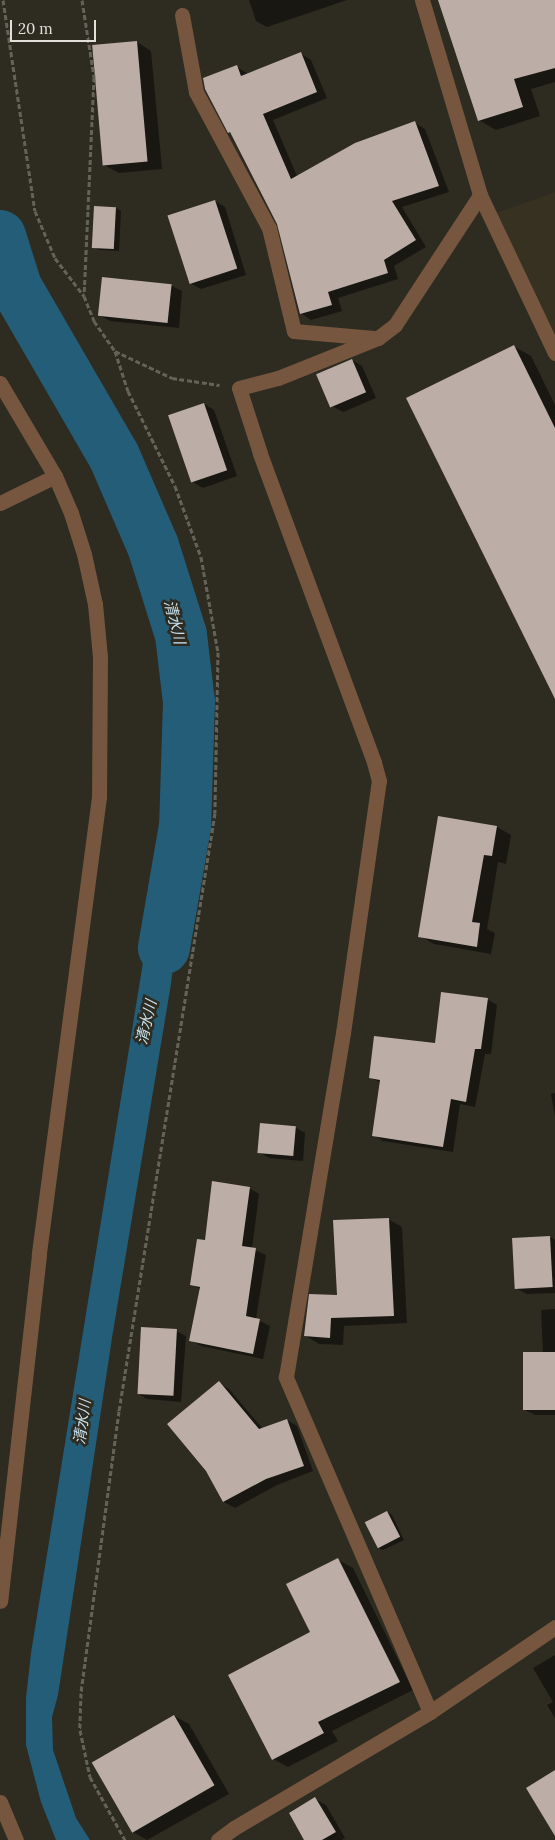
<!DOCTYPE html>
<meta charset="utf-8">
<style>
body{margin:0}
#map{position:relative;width:555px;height:1840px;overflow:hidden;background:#2e2b21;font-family:Lora,"Noto Sans JP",serif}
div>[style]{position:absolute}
.built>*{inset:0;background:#363120}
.water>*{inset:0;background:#235d78}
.shadow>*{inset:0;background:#0007}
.river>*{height:52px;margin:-26px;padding:0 26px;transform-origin:26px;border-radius:26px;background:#235d78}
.building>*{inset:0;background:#bcada7;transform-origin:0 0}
.path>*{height:3px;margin-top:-1.5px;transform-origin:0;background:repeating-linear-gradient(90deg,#656259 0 5px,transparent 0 7.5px)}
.minor>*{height:15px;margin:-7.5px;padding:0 7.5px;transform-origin:7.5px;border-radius:7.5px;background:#76563e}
span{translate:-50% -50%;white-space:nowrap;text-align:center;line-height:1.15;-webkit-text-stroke:5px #2e2b21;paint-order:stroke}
.water-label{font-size:15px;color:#cae2ef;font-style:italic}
.scale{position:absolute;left:10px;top:20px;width:86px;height:22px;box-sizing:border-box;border:2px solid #e3e0da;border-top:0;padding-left:6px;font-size:15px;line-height:18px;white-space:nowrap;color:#e3e0da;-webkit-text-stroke:4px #2e2b21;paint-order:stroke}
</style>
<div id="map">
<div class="built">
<div style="clip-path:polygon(555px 192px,555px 339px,493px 214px)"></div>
</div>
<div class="water">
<div style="clip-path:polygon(176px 878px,183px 880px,171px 984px,112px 1338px,58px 1695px,52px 1717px,53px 1750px,76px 1818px,90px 1840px,56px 1840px,41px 1802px,26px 1745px,26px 1698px,31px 1653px,151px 913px)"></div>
</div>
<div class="shadow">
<div style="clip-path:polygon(249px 0,347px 0,267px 27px,256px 21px)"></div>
<div style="clip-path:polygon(439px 0,555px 0,555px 82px,531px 89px,540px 116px,496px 130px,479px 120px)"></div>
<div style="clip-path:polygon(137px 42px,151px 51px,162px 169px,119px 173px,104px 165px)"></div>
<div style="clip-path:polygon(300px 53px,311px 60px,327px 98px,273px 120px,297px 176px,415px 123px,425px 129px,449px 192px,402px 207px,426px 247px,394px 266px,398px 279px,338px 298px,342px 311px,311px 320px,301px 313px,279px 223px,233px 134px,229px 132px,237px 67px,248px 74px)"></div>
<div style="clip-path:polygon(215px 201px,225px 207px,246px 275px,201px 289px,190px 283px)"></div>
<div style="clip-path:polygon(116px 208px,121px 211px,119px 251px,99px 250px,94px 247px)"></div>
<div style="clip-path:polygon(172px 286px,182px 291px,179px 328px,110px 321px,99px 315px)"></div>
<div style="clip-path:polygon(513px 346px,531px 356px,555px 405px,555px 696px)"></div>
<div style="clip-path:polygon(352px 360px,362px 366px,376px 398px,343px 412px,332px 406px)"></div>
<div style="clip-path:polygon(204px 404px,214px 410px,237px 476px,203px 488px,193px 482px)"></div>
<div style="clip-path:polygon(497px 827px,511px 835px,506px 864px,498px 862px,487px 929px,495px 933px,491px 954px,434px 944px,420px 936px)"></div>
<div style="clip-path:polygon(487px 999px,497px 1005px,491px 1054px,485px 1054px,475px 1107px,460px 1104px,453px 1152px,383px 1141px,374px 1135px,381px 1083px,371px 1078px,436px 1044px)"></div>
<div style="clip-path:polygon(555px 1093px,555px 1116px,551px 1094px)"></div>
<div style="clip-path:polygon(295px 1127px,305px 1133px,303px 1161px,269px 1158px,259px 1152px)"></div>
<div style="clip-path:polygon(249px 1188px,259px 1194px,252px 1249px,266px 1255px,256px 1319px,270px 1326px,263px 1359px,201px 1346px,190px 1340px,201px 1290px,192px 1284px,206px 1241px)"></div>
<div style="clip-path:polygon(388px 1219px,402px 1227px,407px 1323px,344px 1326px,343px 1345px,319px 1344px,306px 1336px,338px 1296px)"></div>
<div style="clip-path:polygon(550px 1237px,555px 1240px,555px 1293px,527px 1294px,516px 1288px)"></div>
<div style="clip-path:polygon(555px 1309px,555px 1415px,535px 1415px,525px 1410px,543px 1353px,541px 1310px)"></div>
<div style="clip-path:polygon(176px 1331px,186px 1336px,181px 1402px,147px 1399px,137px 1393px)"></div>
<div style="clip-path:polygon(219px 1383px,229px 1389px,263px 1429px,287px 1420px,297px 1426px,313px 1471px,277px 1485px,235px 1508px,224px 1502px,207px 1470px)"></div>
<div style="clip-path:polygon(387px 1512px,392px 1515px,404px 1540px,383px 1550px,378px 1548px)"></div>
<div style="clip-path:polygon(338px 1560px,353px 1568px,413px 1690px,332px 1731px,338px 1741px,288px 1767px,273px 1759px,311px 1633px)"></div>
<div style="clip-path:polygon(555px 1655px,555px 1718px,547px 1705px,553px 1702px,533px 1668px)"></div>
<div style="clip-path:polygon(174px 1716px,189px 1724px,229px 1794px,147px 1840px,133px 1832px)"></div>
<div style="clip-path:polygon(315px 1799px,326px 1805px,345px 1838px,342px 1840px,306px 1840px)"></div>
</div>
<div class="river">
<div style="left:0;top:236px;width:53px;rotate:72.6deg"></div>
<div style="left:16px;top:287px;width:195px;rotate:59.9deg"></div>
<div style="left:114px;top:456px;width:98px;rotate:66.6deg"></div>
<div style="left:153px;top:546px;width:93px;rotate:72.5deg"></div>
<div style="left:181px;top:635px;width:67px;rotate:83.2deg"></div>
<div style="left:189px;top:702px;width:124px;rotate:91.8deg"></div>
<div style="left:185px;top:826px;width:124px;rotate:99.8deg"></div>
</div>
<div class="building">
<div style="clip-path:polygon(438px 0,555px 0,555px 68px,514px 79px,523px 107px,478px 121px)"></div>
<div style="left:137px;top:41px;width:121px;height:45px;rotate:85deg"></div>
<div style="clip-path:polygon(301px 52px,317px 92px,263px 114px,291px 179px,355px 143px,415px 121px,439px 186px,392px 201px,416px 240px,384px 260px,388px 273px,328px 292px,332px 305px,300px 314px,277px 224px,230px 132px,228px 133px,205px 89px,203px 78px,237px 65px,241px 76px)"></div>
<div style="left:215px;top:200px;width:72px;height:50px;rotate:72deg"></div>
<div style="left:94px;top:206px;width:22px;height:42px;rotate:3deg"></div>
<div style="left:102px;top:277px;width:70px;height:39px;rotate:6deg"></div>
<div style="clip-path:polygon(514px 345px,555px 428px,555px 699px,406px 398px)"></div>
<div style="left:352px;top:359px;width:36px;height:39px;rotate:67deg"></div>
<div style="left:204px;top:403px;width:71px;height:38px;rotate:71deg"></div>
<div style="clip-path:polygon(438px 816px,497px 826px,492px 856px,484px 855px,472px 922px,480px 923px,477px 947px,418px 937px)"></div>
<div style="clip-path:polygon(441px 992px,488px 998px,481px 1049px,475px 1049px,466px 1102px,451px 1099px,443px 1147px,372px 1136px,380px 1080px,369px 1078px,374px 1036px,435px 1043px)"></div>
<div style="left:260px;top:1123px;width:36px;height:30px;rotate:5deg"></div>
<div style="clip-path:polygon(212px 1181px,250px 1187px,242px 1246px,256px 1248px,246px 1316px,260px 1319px,253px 1354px,189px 1341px,200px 1287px,190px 1285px,197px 1239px,205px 1240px)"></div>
<div style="clip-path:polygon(389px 1218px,394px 1316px,331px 1318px,330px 1338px,304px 1336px,309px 1294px,337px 1295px,333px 1220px)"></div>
<div style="left:550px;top:1236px;width:51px;height:38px;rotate:87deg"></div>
<div style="left:141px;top:1327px;width:36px;height:67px;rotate:3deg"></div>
<div style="left:523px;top:1352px;width:32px;height:58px"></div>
<div style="clip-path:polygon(219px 1381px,259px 1429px,287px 1419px,304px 1466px,266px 1479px,223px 1502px,206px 1471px,167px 1424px)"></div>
<div style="left:387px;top:1511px;width:29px;height:25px;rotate:63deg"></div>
<div style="clip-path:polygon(338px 1558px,400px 1682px,318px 1722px,324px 1733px,272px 1760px,228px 1675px,310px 1632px,286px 1584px)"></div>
<div style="left:174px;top:1715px;width:81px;height:95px;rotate:60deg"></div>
<div style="clip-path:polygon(555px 1770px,555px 1836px,526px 1788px)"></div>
<div style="clip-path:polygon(315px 1797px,336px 1832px,322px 1840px,304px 1840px,289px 1813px)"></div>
</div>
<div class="path">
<div style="left:3px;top:0;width:213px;rotate:81.4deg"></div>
<div style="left:35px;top:211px;width:51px;rotate:66.9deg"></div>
<div style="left:55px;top:258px;width:48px;rotate:52.7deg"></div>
<div style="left:84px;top:296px;width:27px;rotate:68deg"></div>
<div style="left:94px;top:321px;width:37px;rotate:55deg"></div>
<div style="left:115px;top:351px;width:42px;rotate:72deg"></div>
<div style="left:128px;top:391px;width:106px;rotate:63.7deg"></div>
<div style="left:175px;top:486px;width:76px;rotate:69.9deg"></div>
<div style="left:201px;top:557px;width:97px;rotate:79.9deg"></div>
<div style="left:218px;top:652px;width:161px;rotate:91.1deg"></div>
<div style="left:215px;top:813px;width:606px;rotate:99.12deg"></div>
<div style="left:119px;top:1411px;width:285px;rotate:97.7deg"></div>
<div style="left:81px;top:1693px;width:37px;rotate:92deg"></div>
<div style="left:80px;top:1730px;width:48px;rotate:78deg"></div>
<div style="left:90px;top:1777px;width:72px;rotate:60.9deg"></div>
<div style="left:82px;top:0;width:78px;rotate:81.1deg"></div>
<div style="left:94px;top:77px;width:218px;rotate:92.6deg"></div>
<div style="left:115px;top:351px;width:63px;rotate:25.3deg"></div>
<div style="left:172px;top:378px;width:48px;rotate:8.5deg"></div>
</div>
<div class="minor">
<div style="left:422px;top:0;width:203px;rotate:73.4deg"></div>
<div style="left:480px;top:195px;width:175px;rotate:64.6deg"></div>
<div style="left:182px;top:15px;width:78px;rotate:79.7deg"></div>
<div style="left:196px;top:92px;width:154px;rotate:61.8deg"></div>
<div style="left:269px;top:228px;width:106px;rotate:76.4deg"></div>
<div style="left:294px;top:331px;width:80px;rotate:5deg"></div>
<div style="left:0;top:383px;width:108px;rotate:59.4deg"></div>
<div style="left:55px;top:476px;width:40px;rotate:66.6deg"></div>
<div style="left:71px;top:513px;width:43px;rotate:72.4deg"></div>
<div style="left:84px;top:554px;width:51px;rotate:77.6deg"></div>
<div style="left:95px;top:604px;width:53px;rotate:84.6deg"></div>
<div style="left:100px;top:657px;width:140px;rotate:90.4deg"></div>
<div style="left:99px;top:797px;width:462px;rotate:97.5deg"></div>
<div style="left:39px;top:1255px;width:348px;rotate:96.4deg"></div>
<div style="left:0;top:503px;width:61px;rotate:-26.1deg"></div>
<div style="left:430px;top:1712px;width:365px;rotate:-113.3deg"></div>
<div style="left:286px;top:1377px;width:349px;rotate:-80.6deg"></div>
<div style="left:343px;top:1033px;width:255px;rotate:-81.9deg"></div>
<div style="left:379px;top:781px;width:20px;rotate:-105deg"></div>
<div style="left:374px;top:762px;width:329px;rotate:-110.3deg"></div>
<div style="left:260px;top:453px;width:68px;rotate:-107.9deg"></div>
<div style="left:239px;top:388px;width:40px;rotate:-14.4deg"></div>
<div style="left:278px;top:378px;width:108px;rotate:-21.8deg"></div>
<div style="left:378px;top:338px;width:21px;rotate:-37deg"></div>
<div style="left:395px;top:325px;width:155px;rotate:-56.8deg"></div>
<div style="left:0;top:1802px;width:41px;rotate:67.2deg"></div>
<div style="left:218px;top:1840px;width:20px;rotate:-37deg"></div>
<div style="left:234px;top:1828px;width:228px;rotate:-30.6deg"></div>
<div style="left:430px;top:1712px;width:151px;rotate:-34.2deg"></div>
</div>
<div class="water-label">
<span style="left:175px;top:622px;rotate:76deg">清水川</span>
<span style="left:146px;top:1022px;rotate:-77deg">清水川</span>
<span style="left:82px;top:1422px;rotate:-82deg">清水川</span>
</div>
<div class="scale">20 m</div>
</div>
